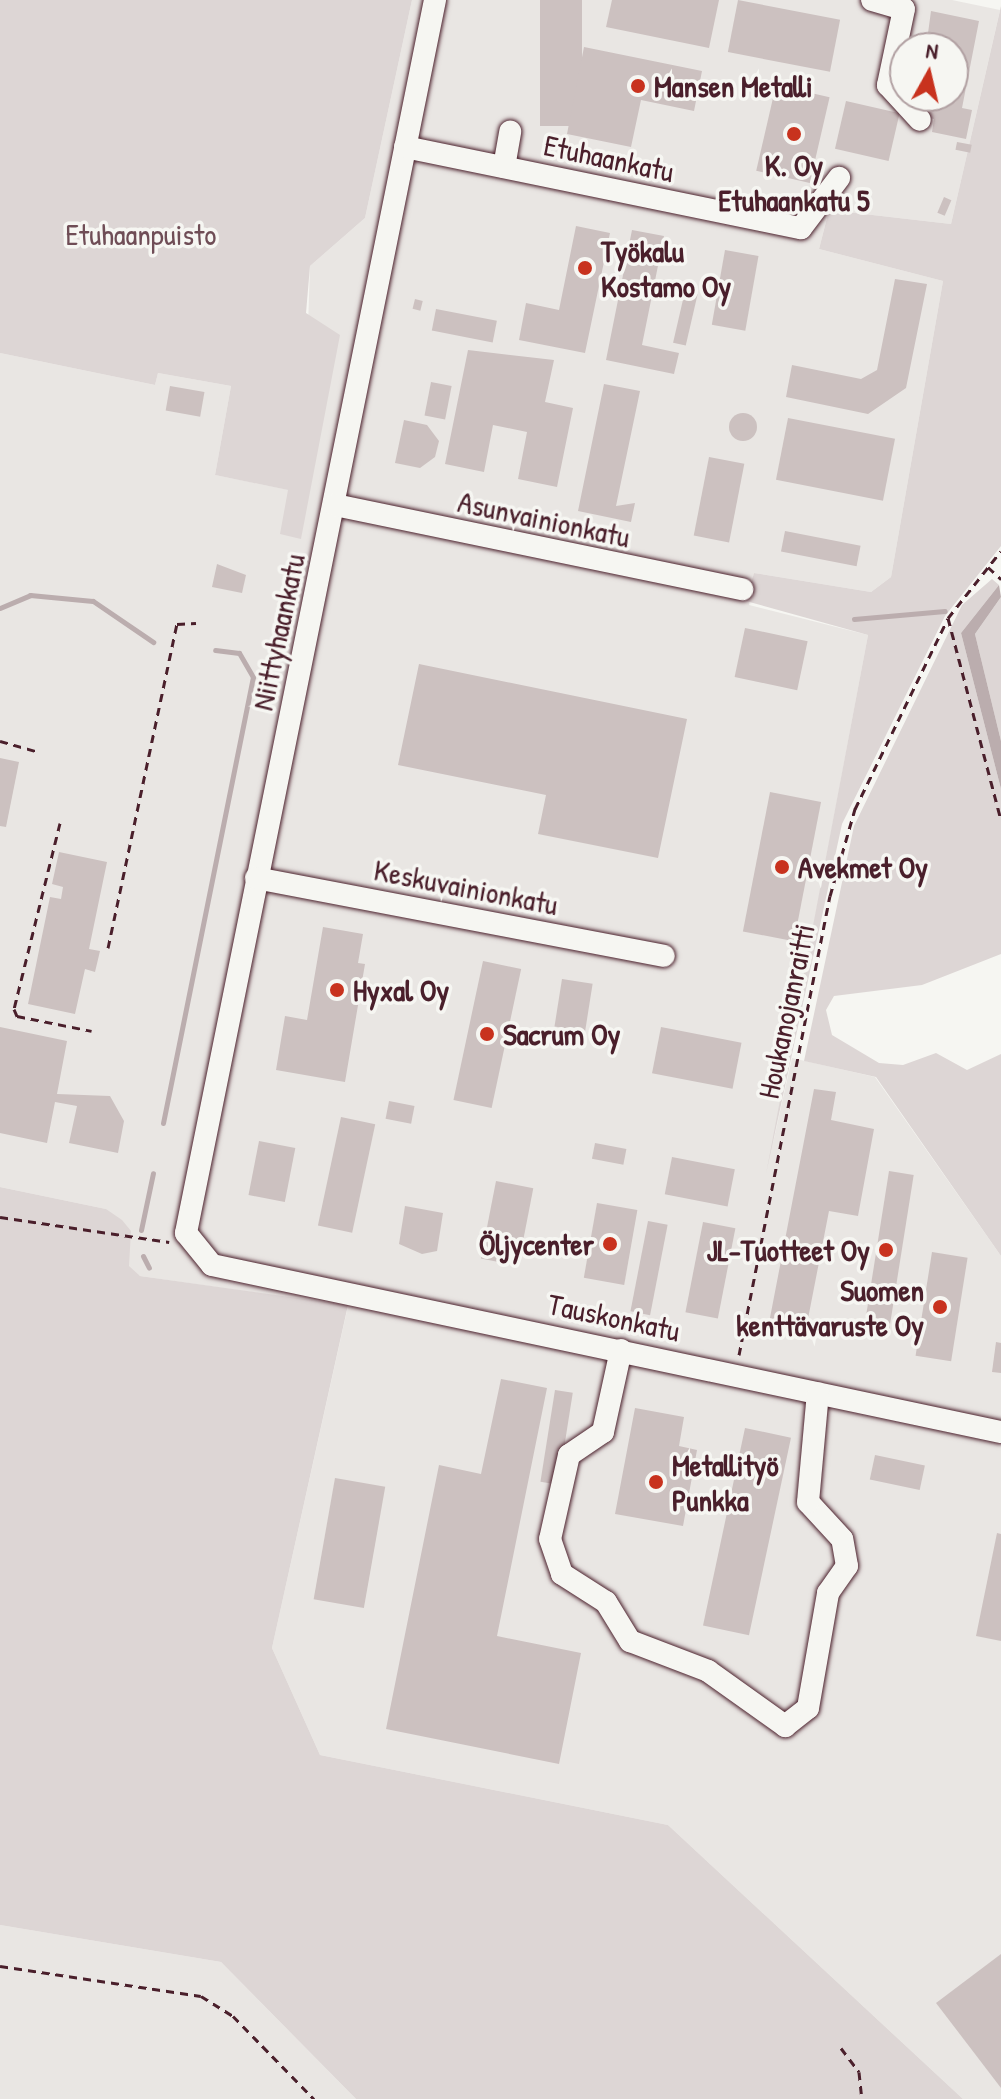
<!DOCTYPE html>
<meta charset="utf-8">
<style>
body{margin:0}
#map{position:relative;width:1001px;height:2099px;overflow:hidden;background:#f6f6f2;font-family:"Patrick Hand",sans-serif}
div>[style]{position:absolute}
.built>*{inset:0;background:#e9e6e3}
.green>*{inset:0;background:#ddd6d5}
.water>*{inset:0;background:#bbadae}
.stream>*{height:5px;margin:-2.5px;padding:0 2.5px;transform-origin:2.5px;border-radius:2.5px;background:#bbadae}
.building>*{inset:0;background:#ccc1c0;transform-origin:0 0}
.round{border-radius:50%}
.path>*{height:3px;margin-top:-1.5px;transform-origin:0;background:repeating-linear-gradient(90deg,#4a1f2b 0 8px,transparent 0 14px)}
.roads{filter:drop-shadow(0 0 2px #4a1f2b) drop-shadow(0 0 2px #4a1f2b)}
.minor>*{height:22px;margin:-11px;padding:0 11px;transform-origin:11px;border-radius:11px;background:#f6f6f2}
.dots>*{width:22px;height:22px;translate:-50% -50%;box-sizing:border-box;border:4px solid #f6f6f2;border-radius:50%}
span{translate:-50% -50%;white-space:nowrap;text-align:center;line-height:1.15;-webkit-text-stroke:7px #f6f6f2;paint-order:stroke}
.poi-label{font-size:30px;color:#4a1f2b;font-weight:700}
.left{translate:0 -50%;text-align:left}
.right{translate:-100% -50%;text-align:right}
.street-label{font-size:30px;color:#4a1f2b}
.park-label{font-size:30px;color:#6f4d56}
.north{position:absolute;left:889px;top:32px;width:80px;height:80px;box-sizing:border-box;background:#f6f6f2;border:2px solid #b1a0a2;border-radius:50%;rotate:8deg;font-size:22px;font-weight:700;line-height:32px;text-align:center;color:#4a1f2b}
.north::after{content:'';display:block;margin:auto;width:28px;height:36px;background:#c8321e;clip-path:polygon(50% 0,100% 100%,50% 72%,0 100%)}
</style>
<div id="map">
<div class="built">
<div style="clip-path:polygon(evenodd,412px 0,952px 0,1000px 10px,951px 224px,829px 210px,819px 249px,943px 281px,891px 577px,871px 592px,754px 573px,749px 605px,868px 635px,772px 1147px,792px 1058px,875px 1077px,1001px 1256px,1001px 2099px,963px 2099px,668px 1825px,320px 1755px,272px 1648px,348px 1306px,140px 1276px,131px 1272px,106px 1209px,0 1187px,0 353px,155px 385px,158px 373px,231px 386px,215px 475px,289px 490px,301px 539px,310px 266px,365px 218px,412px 0,905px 48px,953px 48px,953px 96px,905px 96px,905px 48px)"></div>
<div style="clip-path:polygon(0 1925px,221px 1962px,356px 2099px,0 2099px)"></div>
</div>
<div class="green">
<div style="clip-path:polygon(0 0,412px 0,365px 218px,310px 266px,306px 313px,340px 335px,301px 539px,280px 534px,288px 490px,215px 475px,231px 386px,158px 373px,155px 385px,0 353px)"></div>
<div style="clip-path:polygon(1001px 6px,1001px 546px,945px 616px,842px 824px,766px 1174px,868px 635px,746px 601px,754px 573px,871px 592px,891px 577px,943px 281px,819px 249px,829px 210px,951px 224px)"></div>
<div style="clip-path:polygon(992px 579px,999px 585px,961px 633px,1001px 789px,1001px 954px,922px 985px,834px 996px,826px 1010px,832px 1035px,879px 1063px,903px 1065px,936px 1053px,967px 1070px,1001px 1054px,1001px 1256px,876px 1077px,804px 1061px,854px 826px,962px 605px)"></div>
<div style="clip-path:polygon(1001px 597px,1001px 741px,975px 634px)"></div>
<div style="clip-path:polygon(0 1187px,106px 1209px,122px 1220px,131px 1231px,129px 1266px,140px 1276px,348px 1305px,272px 1648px,320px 1755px,668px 1825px,963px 2099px,356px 2099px,221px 1962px,0 1925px)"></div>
</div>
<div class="water">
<div style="clip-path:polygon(999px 585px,1001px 597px,975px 634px,1001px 741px,1001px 789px,961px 633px)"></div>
</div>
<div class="stream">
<div style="left:0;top:608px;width:33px;rotate:-23deg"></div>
<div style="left:30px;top:595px;width:63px;rotate:5.4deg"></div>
<div style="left:93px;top:601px;width:73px;rotate:34.3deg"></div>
<div style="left:854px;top:619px;width:91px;rotate:-5deg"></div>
<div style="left:163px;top:1123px;width:455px;rotate:-78.6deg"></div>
<div style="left:253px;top:677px;width:28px;rotate:-120deg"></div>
<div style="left:239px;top:653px;width:24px;rotate:-173deg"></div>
<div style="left:141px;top:1230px;width:58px;rotate:-78.1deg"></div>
<div style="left:143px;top:1256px;width:13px;rotate:63deg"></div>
</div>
<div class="building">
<div style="left:540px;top:0;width:42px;height:126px"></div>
<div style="clip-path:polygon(612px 0,719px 0,709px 48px,606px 27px)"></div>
<div style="left:738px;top:0;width:104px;height:53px;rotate:11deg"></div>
<div style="clip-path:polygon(931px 11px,979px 21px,962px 108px,972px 110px,966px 139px,932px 132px,934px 119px,921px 116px,925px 96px,953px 96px,953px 48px,926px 48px)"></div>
<div style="clip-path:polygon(584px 47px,702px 71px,694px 111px,641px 100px,631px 147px,567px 134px)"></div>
<div style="left:776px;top:85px;width:55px;height:88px;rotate:13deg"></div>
<div style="left:846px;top:101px;width:55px;height:49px;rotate:13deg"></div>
<div style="left:957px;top:142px;width:15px;height:8px;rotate:11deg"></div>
<div style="left:944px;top:197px;width:8px;height:17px;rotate:23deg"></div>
<div style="clip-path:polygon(576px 226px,610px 233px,585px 353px,519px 340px,526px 303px,559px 310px)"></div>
<div style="clip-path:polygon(632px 230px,664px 236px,642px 345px,679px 353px,674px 374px,606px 360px)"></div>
<div style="left:725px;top:250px;width:34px;height:76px;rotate:10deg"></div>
<div style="clip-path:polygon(895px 279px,927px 284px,906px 388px,868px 414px,786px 397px,792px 365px,861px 379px,877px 370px)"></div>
<div style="left:685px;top:291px;width:13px;height:53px;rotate:13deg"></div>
<div style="left:415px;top:299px;width:8px;height:10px;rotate:14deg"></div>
<div style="left:436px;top:309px;width:62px;height:22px;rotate:11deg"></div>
<div style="clip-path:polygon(468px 350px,554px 360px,545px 402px,573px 408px,557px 487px,518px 479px,527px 432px,493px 425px,484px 472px,445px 464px)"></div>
<div style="left:431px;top:382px;width:21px;height:34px;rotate:11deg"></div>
<div style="clip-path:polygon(604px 384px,640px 391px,616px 506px,635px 503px,631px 522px,578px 511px)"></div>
<div style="left:170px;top:386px;width:35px;height:25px;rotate:10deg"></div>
<div class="round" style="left:729px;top:413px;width:28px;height:28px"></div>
<div style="left:788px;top:418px;width:109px;height:63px;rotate:11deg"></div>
<div style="clip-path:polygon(404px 420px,427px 425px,439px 441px,435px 457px,420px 468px,395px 463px)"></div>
<div style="left:709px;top:457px;width:36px;height:80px;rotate:11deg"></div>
<div style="left:785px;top:531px;width:77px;height:21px;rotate:11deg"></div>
<div style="clip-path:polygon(217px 564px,246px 575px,242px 593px,212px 587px)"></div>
<div style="left:745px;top:628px;width:64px;height:50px;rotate:12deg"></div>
<div style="clip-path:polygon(419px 664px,687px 719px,658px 858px,538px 834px,546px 795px,398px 765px)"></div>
<div style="clip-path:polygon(0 758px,19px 762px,6px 827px,0 826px)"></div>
<div style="left:770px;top:792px;width:52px;height:142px;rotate:11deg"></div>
<div style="clip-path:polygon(59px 852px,107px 862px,89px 949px,100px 951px,95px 972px,85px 969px,75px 1014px,28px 1004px,50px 897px,61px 899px,63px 887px,52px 884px)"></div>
<div style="clip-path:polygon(323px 927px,363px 934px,358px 963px,365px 964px,345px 1082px,276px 1070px,285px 1016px,307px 1020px)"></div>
<div style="left:483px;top:961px;width:39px;height:142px;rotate:12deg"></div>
<div style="left:562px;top:979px;width:31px;height:48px;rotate:9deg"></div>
<div style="clip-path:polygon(0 1027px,67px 1041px,57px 1094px,110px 1096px,124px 1121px,118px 1153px,69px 1143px,77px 1106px,55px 1102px,47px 1143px,0 1133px)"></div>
<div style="left:661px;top:1027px;width:82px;height:47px;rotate:11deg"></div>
<div style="clip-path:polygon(814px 1089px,836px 1092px,831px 1120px,874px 1129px,858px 1216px,829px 1211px,806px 1329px,769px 1323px)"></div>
<div style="left:389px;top:1101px;width:26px;height:18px;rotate:11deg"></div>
<div style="left:341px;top:1117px;width:35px;height:111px;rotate:12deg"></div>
<div style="left:259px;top:1141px;width:37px;height:55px;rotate:11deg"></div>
<div style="left:595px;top:1143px;width:32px;height:16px;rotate:11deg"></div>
<div style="left:672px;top:1157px;width:64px;height:38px;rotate:11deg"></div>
<div style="left:889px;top:1171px;width:25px;height:157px;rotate:9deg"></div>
<div style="left:496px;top:1181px;width:38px;height:79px;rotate:11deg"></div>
<div style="left:597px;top:1203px;width:41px;height:76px;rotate:10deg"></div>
<div style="clip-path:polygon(405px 1206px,443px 1213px,437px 1251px,422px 1254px,399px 1244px)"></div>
<div style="left:648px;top:1221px;width:20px;height:92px;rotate:11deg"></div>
<div style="left:703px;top:1222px;width:33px;height:92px;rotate:11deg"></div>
<div style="left:932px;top:1252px;width:36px;height:105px;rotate:9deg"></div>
<div style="clip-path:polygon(996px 1342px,1001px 1343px,1001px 1373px,992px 1372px)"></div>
<div style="clip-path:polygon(501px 1379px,547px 1388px,497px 1636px,581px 1653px,559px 1764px,386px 1729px,439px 1465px,481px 1474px)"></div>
<div style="left:555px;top:1390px;width:18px;height:93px;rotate:9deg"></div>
<div style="clip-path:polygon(635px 1408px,684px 1417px,679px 1446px,697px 1450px,683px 1526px,615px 1514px)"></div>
<div style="left:745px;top:1428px;width:47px;height:202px;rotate:12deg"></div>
<div style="left:875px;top:1455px;width:51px;height:25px;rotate:12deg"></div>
<div style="left:335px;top:1478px;width:51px;height:123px;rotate:10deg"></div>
<div style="clip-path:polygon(997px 1533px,1001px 1534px,1001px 1641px,976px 1636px)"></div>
<div style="clip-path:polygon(1001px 1954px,1001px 2088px,936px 2003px)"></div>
</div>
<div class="path">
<div style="left:988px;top:567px;width:18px;rotate:43deg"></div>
<div style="left:948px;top:618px;width:209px;rotate:75.3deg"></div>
<div style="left:0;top:741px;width:41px;rotate:15.8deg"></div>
<div style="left:60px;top:823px;width:192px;rotate:103.9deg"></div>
<div style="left:14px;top:1009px;width:8px;rotate:67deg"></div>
<div style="left:17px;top:1016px;width:76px;rotate:11.3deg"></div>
<div style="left:108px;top:948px;width:331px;rotate:-78deg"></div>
<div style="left:177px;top:624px;width:19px;rotate:-3deg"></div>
<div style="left:0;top:1217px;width:171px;rotate:8.4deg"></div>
<div style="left:739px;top:1355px;width:468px;rotate:-78.8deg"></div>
<div style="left:830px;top:896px;width:91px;rotate:-74deg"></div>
<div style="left:855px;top:809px;width:212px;rotate:-64deg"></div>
<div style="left:948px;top:618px;width:85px;rotate:-51.7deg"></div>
<div style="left:0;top:1966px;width:203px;rotate:8.5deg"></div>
<div style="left:201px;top:1996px;width:38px;rotate:32deg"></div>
<div style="left:233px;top:2016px;width:116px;rotate:45.7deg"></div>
<div style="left:841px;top:2048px;width:30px;rotate:53deg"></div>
<div style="left:859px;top:2072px;width:27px;rotate:84deg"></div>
</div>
<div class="roads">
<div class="minor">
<div style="left:435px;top:0;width:1258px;rotate:101.42deg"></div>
<div style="left:186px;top:1233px;width:41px;rotate:50.9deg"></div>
<div style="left:212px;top:1265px;width:806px;rotate:11.95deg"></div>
<div style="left:872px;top:0;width:33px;rotate:16deg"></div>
<div style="left:904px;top:9px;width:78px;rotate:101.9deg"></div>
<div style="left:888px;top:85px;width:47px;rotate:47.6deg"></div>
<div style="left:405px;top:147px;width:404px;rotate:11.6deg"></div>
<div style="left:801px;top:228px;width:63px;rotate:-52.8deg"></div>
<div style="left:504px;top:167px;width:36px;rotate:-80deg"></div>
<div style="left:335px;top:505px;width:416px;rotate:11.7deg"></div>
<div style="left:256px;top:878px;width:415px;rotate:10.8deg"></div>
<div style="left:621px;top:1350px;width:84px;rotate:102.4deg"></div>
<div style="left:603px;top:1432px;width:41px;rotate:145.9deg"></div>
<div style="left:569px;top:1455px;width:86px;rotate:102.7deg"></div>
<div style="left:550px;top:1539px;width:37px;rotate:71deg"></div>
<div style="left:562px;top:1574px;width:52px;rotate:32.5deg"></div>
<div style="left:606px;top:1602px;width:46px;rotate:58.4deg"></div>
<div style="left:630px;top:1641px;width:84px;rotate:21deg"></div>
<div style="left:708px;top:1671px;width:95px;rotate:35.5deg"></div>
<div style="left:785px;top:1726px;width:29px;rotate:-38deg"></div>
<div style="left:808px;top:1708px;width:117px;rotate:-80.1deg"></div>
<div style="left:828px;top:1593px;width:33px;rotate:-55deg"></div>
<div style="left:847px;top:1566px;width:27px;rotate:-100deg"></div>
<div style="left:842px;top:1539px;width:50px;rotate:-132.6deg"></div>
<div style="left:808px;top:1502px;width:109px;rotate:-84.8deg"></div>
</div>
</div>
<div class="dots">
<div style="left:638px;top:86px;background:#c8321e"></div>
<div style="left:794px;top:134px;background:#c8321e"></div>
<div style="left:585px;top:268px;background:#c8321e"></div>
<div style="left:782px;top:867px;background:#c8321e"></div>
<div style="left:337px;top:990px;background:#c8321e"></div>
<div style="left:487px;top:1034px;background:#c8321e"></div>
<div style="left:610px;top:1244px;background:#c8321e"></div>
<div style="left:886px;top:1250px;background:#c8321e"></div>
<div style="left:940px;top:1307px;background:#c8321e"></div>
<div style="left:656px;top:1482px;background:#c8321e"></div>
</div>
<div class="poi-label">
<span class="left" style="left:654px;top:86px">Mansen Metalli</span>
<span style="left:794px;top:182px">K. Oy<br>Etuhaankatu 5</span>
<span class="left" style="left:601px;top:268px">Työkalu<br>Kostamo Oy</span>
<span class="left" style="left:798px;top:867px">Avekmet Oy</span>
<span class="left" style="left:353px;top:990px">Hyxal Oy</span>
<span class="left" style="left:503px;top:1034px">Sacrum Oy</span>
<span class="right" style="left:594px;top:1244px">Öljycenter</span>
<span class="right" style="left:870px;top:1250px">JL-Tuotteet Oy</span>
<span class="right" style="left:924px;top:1307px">Suomen<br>kenttävaruste Oy</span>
<span class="left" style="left:672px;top:1482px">Metallityö<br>Punkka</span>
</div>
<div class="street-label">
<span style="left:609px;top:158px;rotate:12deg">Etuhaankatu</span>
<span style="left:544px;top:519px;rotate:12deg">Asunvainionkatu</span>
<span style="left:278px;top:632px;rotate:-78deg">Niittyhaankatu</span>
<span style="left:466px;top:887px;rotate:11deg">Keskuvainionkatu</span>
<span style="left:786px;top:1011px;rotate:-78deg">Houkanojanraitti</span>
<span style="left:614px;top:1317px;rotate:12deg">Tauskonkatu</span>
</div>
<div class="park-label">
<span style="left:141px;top:234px">Etuhaanpuisto</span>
</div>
<div class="north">N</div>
</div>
